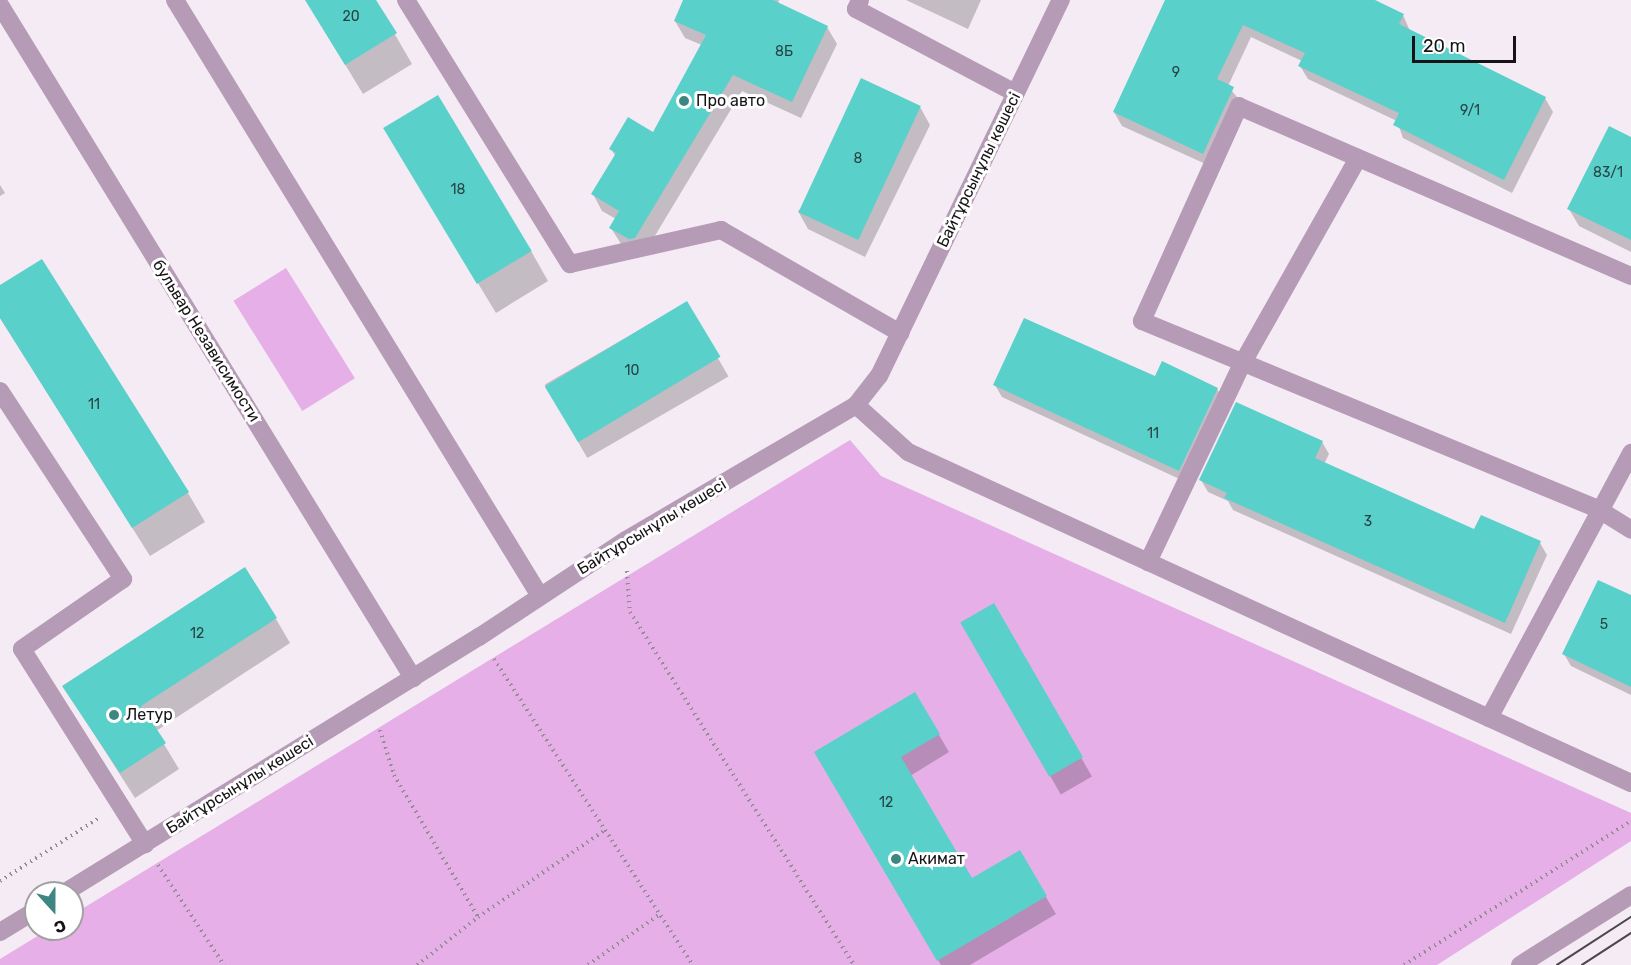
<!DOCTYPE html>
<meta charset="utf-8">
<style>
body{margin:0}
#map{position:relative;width:1631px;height:965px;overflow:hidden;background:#f4ebf4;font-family:Rubik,sans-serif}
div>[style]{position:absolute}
.green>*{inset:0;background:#e6afe8;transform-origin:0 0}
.shadow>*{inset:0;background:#0003;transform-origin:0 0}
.building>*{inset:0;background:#5ad0ca;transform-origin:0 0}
.path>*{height:4px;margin-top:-2px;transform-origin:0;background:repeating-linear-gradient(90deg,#938c93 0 1.5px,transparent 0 6px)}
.service>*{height:18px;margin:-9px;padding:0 9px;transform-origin:9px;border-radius:9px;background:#b59bb6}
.minor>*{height:18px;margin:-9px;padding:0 9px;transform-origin:9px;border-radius:9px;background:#b59bb6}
.tertiary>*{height:18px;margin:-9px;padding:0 9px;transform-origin:9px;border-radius:9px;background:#b59bb6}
.tram>*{height:1.5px;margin:-0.75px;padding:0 0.75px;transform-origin:0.75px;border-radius:0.75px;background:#4b474b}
.dots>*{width:16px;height:16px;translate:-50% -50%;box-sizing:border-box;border:3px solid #fff;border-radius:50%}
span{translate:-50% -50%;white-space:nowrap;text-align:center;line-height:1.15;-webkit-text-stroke:6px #fff;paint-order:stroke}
.number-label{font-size:14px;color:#284344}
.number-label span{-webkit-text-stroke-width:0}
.poi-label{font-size:16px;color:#171417}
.left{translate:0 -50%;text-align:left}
.street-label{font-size:16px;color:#171417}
.north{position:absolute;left:24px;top:881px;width:60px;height:60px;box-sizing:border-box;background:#fff;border:2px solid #a2a1a2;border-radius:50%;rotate:159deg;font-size:16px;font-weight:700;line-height:24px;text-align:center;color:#171417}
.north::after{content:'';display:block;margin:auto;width:21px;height:27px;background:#3e8682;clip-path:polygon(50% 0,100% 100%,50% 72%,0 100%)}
.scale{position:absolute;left:1412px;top:36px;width:104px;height:27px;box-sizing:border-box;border:3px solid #171417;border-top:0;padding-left:8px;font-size:18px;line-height:21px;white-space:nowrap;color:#171417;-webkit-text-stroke:4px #fff;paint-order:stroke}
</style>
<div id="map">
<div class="green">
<div style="left:286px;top:268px;width:130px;height:62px;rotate:58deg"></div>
<div style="clip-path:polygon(850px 440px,881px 476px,1631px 813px,1631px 841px,1437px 965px,0 965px,0 959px,49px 929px,72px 929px,72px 915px)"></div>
</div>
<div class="shadow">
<div style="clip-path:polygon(306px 0,375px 0,412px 64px,363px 94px)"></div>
<div style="clip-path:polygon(685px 0,779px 0,778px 4px,827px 27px,837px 44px,801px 118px,742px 91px,644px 254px,621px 244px,611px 228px,616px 219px,602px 211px,593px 194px,616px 157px,611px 149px,654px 134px,702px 45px,685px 38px,675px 21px)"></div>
<div style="clip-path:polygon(906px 0,981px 0,968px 29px)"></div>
<div style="clip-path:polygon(1167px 0,1371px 0,1403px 15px,1410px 31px,1545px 98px,1553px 112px,1512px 193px,1403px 138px,1397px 121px,1308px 79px,1300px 66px,1302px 61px,1251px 37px,1228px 86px,1241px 102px,1210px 166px,1122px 126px,1114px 112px)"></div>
<div style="clip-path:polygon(920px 107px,930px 125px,865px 257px,808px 229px,798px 211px)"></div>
<div style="clip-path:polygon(1631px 138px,1631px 252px,1579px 226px,1569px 209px)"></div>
<div style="clip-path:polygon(403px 159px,531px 251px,548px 281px,496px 313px)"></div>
<div style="clip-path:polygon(0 185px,5px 193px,0 196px)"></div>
<div style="clip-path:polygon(0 286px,188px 493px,205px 522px,150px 556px,0 318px)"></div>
<div style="left:686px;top:303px;width:85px;height:163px;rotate:60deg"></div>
<div style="clip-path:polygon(995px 385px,1217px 389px,1224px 401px,1186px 482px,1002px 397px)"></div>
<div style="clip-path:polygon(1322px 442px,1329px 454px,1324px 464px,1475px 531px,1540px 543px,1547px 555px,1511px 634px,1233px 510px,1228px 501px,1208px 492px,1201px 480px)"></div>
<div style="clip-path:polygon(1631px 597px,1631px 695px,1571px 666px,1564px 654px)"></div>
<div style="left:993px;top:605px;width:198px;height:36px;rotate:60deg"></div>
<div style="clip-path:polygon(276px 619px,290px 643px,156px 731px,179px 769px,135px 798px,64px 687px)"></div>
<div style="clip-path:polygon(915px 694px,949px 752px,910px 776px,972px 880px,1019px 852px,1056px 914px,970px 965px,941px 965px,816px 752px)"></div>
</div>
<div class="building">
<div style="clip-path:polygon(305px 0,376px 0,397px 33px,345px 65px)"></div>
<div style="clip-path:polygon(683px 0,773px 0,828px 26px,792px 102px,733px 75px,635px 238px,629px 239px,609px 228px,619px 211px,591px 194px,616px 153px,609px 149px,628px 117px,653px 132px,706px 35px,674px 21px)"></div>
<div style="clip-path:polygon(1165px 0,1375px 0,1404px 14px,1399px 24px,1546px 97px,1504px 180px,1393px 125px,1399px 113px,1298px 66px,1305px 53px,1243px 25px,1217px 79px,1234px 87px,1203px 154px,1113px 112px)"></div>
<div style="left:861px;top:78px;width:66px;height:148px;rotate:25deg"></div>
<div style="left:438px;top:95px;width:182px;height:64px;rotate:59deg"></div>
<div style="clip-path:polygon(1609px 126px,1631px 137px,1631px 240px,1567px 209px)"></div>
<div style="clip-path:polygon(42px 259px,189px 492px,132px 528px,0 318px,0 285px)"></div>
<div style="left:687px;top:301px;width:65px;height:166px;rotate:59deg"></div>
<div style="clip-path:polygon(1024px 318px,1155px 376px,1162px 361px,1218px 388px,1179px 471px,993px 385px)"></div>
<div style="clip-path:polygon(1236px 402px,1323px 441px,1315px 458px,1474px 529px,1481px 515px,1541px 541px,1505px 623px,1224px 498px,1227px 493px,1199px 480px)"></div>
<div style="clip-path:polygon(245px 567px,277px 618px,141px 706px,166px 743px,120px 773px,62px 686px)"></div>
<div style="clip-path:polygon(1598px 580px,1631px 595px,1631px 687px,1562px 654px)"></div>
<div style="left:994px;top:603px;width:178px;height:39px;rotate:60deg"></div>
<div style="clip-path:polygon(915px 692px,940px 734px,901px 757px,972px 878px,1020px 850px,1047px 896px,937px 961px,814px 752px)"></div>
</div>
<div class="path">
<div style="left:627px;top:571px;width:41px;rotate:85.8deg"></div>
<div style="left:630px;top:612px;width:418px;rotate:57.6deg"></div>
<div style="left:494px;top:659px;width:365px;rotate:57deg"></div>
<div style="left:380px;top:730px;width:47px;rotate:72.7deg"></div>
<div style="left:394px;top:775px;width:165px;rotate:59.4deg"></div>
<div style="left:158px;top:865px;width:120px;rotate:56.6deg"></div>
<div style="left:0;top:881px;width:117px;rotate:-32.5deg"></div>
<div style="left:417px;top:965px;width:78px;rotate:-38.2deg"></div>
<div style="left:478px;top:917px;width:154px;rotate:-34.4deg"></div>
<div style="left:588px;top:965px;width:88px;rotate:-35.3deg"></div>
<div style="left:1404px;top:965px;width:269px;rotate:-32.4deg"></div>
</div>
<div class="service">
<div style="left:175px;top:0;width:699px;rotate:58.52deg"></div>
<div style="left:406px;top:0;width:311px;rotate:58.2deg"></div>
<div style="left:570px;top:264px;width:155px;rotate:-12.7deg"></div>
<div style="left:721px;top:230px;width:207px;rotate:29.9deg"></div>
<div style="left:860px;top:0;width:10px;rotate:114deg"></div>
<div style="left:856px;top:9px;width:180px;rotate:27.8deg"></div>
<div style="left:0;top:5px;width:790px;rotate:58.46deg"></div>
<div style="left:1631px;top:276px;width:427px;rotate:-156.6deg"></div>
<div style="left:1239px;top:106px;width:236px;rotate:114.3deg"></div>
<div style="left:1142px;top:321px;width:493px;rotate:22.4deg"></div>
<div style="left:1598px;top:509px;width:39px;rotate:32deg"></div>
<div style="left:0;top:391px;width:225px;rotate:56.8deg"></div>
<div style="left:123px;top:579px;width:123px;rotate:145.3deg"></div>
<div style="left:22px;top:649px;width:231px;rotate:57.8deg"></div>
<div style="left:1148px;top:562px;width:219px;rotate:-64.6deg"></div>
<div style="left:1242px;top:364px;width:236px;rotate:-60.6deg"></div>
<div style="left:1489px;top:718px;width:301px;rotate:-61.8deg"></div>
</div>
<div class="minor">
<div style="left:64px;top:893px;width:488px;rotate:-31.7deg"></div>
<div style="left:479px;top:637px;width:176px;rotate:-33.4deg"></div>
<div style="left:626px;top:540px;width:267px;rotate:-30.4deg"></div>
<div style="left:856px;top:405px;width:37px;rotate:-52deg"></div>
<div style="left:879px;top:376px;width:418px;rotate:-64.2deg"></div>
<div style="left:0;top:932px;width:42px;rotate:-31.4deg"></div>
</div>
<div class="tertiary">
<div style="left:856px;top:405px;width:70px;rotate:42.1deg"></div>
<div style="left:908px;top:452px;width:795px;rotate:24.6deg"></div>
<div style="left:1520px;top:965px;width:131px;rotate:-32.2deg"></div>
</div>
<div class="tram">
<div style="left:1557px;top:965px;width:88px;rotate:-33deg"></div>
<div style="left:1582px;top:965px;width:59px;rotate:-33.1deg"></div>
</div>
<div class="dots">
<div style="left:684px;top:101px;background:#3e8682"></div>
<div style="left:114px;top:715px;background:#3e8682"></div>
<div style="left:896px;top:859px;background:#3e8682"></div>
</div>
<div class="number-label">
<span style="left:351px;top:17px">20</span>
<span style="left:784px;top:52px">8Б</span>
<span style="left:1176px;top:73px">9</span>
<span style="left:1470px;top:111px">9/1</span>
<span style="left:858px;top:159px">8</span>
<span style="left:1608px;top:173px">83/1</span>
<span style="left:458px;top:190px">18</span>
<span style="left:632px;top:371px">10</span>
<span style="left:94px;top:405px">11</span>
<span style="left:1153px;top:434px">11</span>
<span style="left:1368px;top:522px">3</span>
<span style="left:1604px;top:625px">5</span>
<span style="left:197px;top:634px">12</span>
<span style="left:886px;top:803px">12</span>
</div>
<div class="poi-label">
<span class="left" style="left:696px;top:101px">Про авто</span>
<span class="left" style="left:126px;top:715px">Летур</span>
<span class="left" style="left:908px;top:859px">Акимат</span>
</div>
<div class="street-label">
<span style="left:979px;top:170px;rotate:-64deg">Байтұрсынұлы көшесі</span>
<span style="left:206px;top:341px;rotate:58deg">бульвар Независимости</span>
<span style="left:652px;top:527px;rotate:-31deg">Байтұрсынұлы көшесі</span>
<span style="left:240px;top:785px;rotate:-32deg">Байтұрсынұлы көшесі</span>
</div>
<div class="north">С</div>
<div class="scale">20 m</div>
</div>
